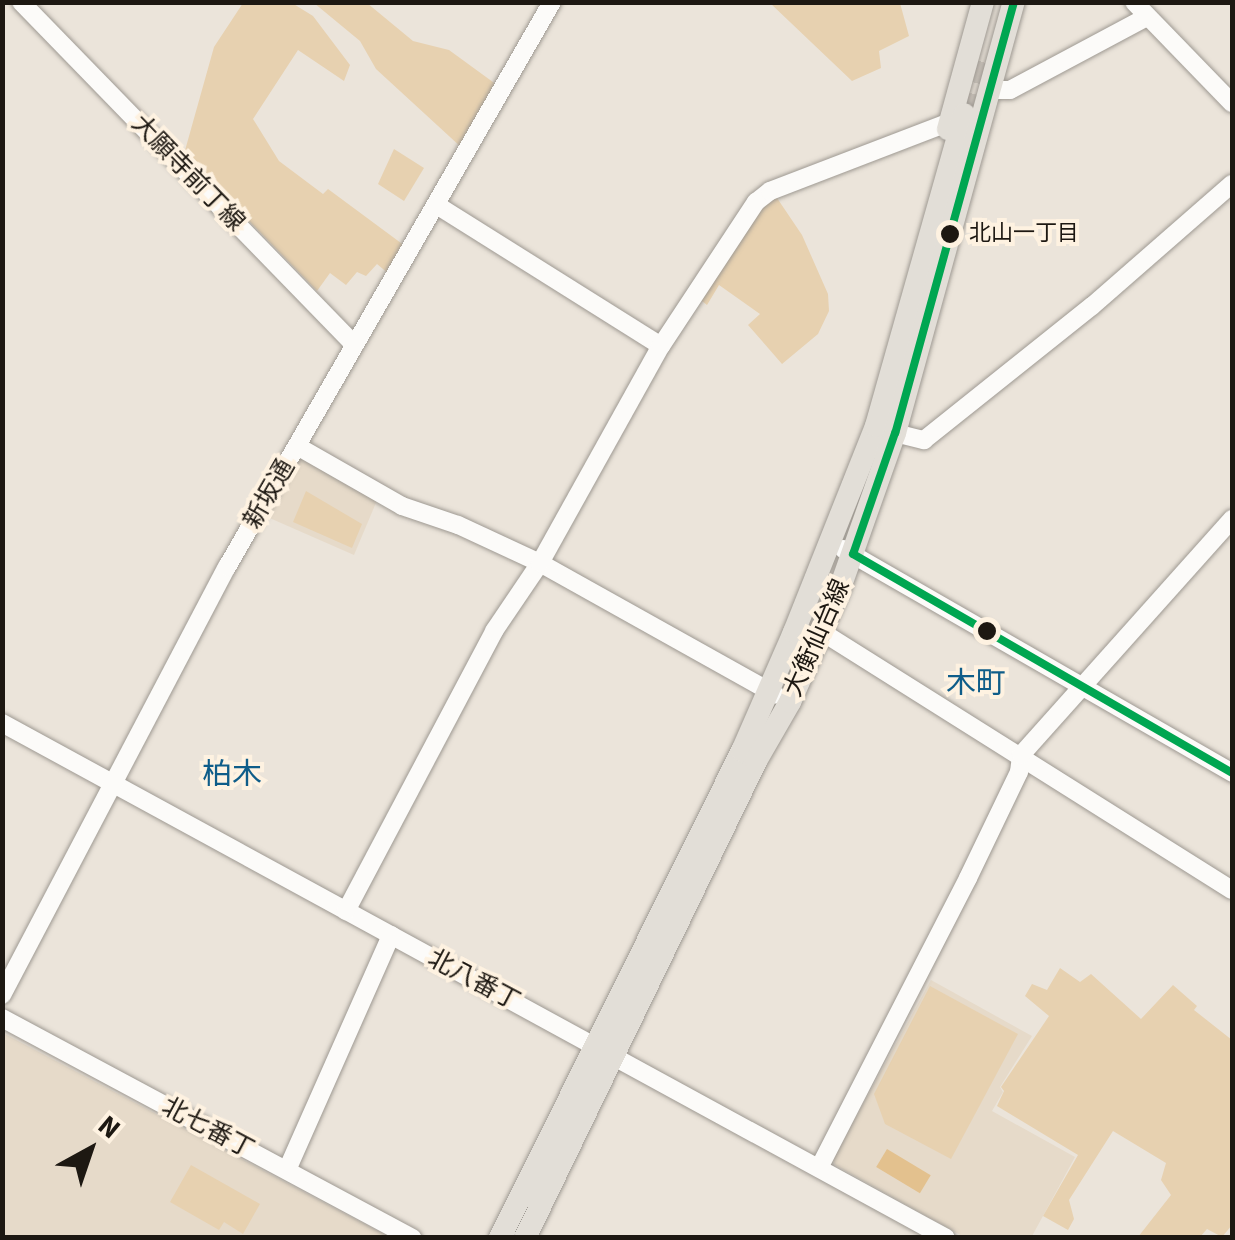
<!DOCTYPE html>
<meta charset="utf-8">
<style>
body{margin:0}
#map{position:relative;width:1235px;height:1240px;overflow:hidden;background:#ebe4da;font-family:"Source Sans 3","Noto Sans JP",sans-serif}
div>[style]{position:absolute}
.built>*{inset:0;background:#e6dac9}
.green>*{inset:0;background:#e7d1b0}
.water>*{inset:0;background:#e3c18e;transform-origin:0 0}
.major-tunnel>*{height:22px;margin-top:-11px;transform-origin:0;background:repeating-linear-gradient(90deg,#ccc5bc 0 22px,transparent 0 33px)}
.roads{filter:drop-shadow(0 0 2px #9e9992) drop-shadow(0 0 2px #9e9992)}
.minor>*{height:18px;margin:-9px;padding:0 9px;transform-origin:9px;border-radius:9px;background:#fcfbf9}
.major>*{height:22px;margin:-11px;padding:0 11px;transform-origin:11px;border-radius:11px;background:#e2ded7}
.bus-1>*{height:8px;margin:-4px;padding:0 4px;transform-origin:4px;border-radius:4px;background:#00a651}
.dots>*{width:28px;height:28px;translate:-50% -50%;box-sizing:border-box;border:5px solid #fef2e1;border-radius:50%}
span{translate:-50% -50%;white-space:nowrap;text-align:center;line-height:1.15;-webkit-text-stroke:8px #fef2e1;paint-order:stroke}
.bus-label{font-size:22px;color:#1d1812}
.left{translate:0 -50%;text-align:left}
.street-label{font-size:25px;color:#1d1812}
.quarter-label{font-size:30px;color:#0f5d89}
.frame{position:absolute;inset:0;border:5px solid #1d1812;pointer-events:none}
.north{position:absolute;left:40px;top:1100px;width:100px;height:100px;-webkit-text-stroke:8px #fef2e1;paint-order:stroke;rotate:40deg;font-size:28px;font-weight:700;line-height:40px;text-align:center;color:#1d1812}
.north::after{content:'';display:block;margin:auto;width:35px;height:45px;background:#1d1812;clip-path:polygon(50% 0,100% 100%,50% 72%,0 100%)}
</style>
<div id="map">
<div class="built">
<div style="clip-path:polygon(299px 452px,378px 498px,354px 555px,265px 516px)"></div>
<div style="clip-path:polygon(931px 980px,1032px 1036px,1000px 1087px,1003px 1092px,992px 1111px,1075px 1157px,1031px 1238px,964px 1237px,835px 1165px,833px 1159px)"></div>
<div style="clip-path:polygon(3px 1033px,389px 1237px,3px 1237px)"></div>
</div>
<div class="green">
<div style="clip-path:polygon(243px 3px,292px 3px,313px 16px,350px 65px,344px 81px,298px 50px,253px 119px,279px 161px,323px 194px,328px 189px,405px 246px,389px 274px,377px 264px,366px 276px,357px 272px,346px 285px,330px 273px,317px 291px,184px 154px,214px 47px)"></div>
<div style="clip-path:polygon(314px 3px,367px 3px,413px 41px,449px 50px,497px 85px,462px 148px,376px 69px,360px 41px)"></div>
<div style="clip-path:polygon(770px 3px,900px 3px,909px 36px,879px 51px,881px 68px,852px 81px)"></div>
<div style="clip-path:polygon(394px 149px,424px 168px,404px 201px,378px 184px)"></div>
<div style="clip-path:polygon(775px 195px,802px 235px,828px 294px,829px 311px,818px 334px,782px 364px,748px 325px,760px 314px,719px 285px,707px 305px,698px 298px,758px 207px)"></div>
<div style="clip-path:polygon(306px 491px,362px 524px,352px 548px,293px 522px)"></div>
<div style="clip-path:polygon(1060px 968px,1080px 982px,1091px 974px,1141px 1019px,1173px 985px,1197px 1006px,1194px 1010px,1232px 1040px,1232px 1225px,1222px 1237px,1207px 1229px,1200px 1237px,1138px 1237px,1171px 1195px,1161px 1180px,1166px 1163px,1113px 1131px,1069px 1200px,1074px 1219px,1068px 1230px,1043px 1216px,1078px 1155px,997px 1106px,1004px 1091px,1001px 1087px,1049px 1016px,1025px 996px,1032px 984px,1047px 990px)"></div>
<div style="clip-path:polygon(930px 986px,1018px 1034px,951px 1159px,885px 1124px,874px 1094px)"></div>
<div style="clip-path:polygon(191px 1165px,260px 1204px,243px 1234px,224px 1222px,219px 1230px,170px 1202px)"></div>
</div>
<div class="water">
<div style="left:887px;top:1149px;width:51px;height:21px;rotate:31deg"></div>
</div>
<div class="major-tunnel">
<div style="left:964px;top:114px;width:57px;rotate:-74.7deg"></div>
</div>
<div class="roads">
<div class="minor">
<div style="left:21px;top:2px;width:478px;rotate:45.8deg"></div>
<div style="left:1134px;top:2px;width:141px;rotate:45.9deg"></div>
<div style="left:990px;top:90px;width:20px"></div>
<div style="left:1010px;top:90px;width:155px;rotate:-28.1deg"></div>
<div style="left:438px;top:206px;width:263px;rotate:32.1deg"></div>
<div style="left:895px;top:433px;width:30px;rotate:14deg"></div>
<div style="left:924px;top:440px;width:215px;rotate:-38.6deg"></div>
<div style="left:1092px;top:306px;width:186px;rotate:-41.1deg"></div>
<div style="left:297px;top:446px;width:121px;rotate:29.7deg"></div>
<div style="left:402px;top:506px;width:59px;rotate:18.7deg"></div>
<div style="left:458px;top:525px;width:90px;rotate:24.9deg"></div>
<div style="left:540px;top:563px;width:270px;rotate:29.2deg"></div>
<div style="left:843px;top:549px;width:449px;rotate:29.9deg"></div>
<div style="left:822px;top:632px;width:484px;rotate:32.2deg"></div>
<div style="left:2px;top:723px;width:1075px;rotate:28.61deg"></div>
<div style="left:346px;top:911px;width:317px;rotate:-62.1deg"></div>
<div style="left:494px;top:631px;width:82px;rotate:-55.9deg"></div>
<div style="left:540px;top:563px;width:248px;rotate:-60.9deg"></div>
<div style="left:661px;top:346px;width:173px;rotate:-56.6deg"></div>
<div style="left:756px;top:202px;width:18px;rotate:-38deg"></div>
<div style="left:770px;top:191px;width:193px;rotate:-21deg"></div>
<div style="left:2px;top:995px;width:484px;rotate:-62.3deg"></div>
<div style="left:227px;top:567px;width:652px;rotate:-60.09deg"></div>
<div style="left:2px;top:1018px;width:466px;rotate:28.2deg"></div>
<div style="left:819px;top:1168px;width:326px;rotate:-62.8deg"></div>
<div style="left:968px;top:878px;width:118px;rotate:-64.3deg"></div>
<div style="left:1019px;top:772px;width:17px;rotate:-83deg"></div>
<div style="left:1021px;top:755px;width:317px;rotate:-48.2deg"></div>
<div style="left:287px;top:1170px;width:257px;rotate:-66.1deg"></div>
</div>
<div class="major">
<div style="left:948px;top:129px;width:132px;rotate:-74.6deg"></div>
<div style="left:500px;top:1238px;width:544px;rotate:-63.58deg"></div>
<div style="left:742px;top:751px;width:130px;rotate:-66.4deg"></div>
<div style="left:794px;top:632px;width:222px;rotate:-68.3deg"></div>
<div style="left:876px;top:426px;width:324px;rotate:-74.2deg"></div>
<div style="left:525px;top:1238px;width:530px;rotate:-64.16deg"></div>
<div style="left:756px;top:761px;width:68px;rotate:-60deg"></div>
<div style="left:790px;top:702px;width:124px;rotate:-66.3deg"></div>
<div style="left:840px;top:588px;width:164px;rotate:-70.5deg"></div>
<div style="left:895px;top:433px;width:447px;rotate:-74.6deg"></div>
</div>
</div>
<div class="bus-1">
<div style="left:1014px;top:2px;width:447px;rotate:105.4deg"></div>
<div style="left:895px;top:433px;width:128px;rotate:109.1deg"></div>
<div style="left:853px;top:554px;width:438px;rotate:30deg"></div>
</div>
<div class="dots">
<div style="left:950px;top:234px;background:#1d1812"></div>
<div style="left:987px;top:631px;background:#1d1812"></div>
</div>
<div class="bus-label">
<span class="left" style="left:969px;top:234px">北山一丁目</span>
</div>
<div class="street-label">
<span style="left:188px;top:173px;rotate:46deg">大願寺前丁線</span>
<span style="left:269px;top:494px;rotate:-60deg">新坂通</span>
<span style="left:817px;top:638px;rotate:-66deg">大衡仙台線</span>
<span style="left:474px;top:980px;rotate:28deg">北八番丁</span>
<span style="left:208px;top:1128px;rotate:28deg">北七番丁</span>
</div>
<div class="quarter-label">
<span style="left:976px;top:684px">木町</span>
<span style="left:232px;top:775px">柏木</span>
</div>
<div class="frame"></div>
<div class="north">N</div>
</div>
